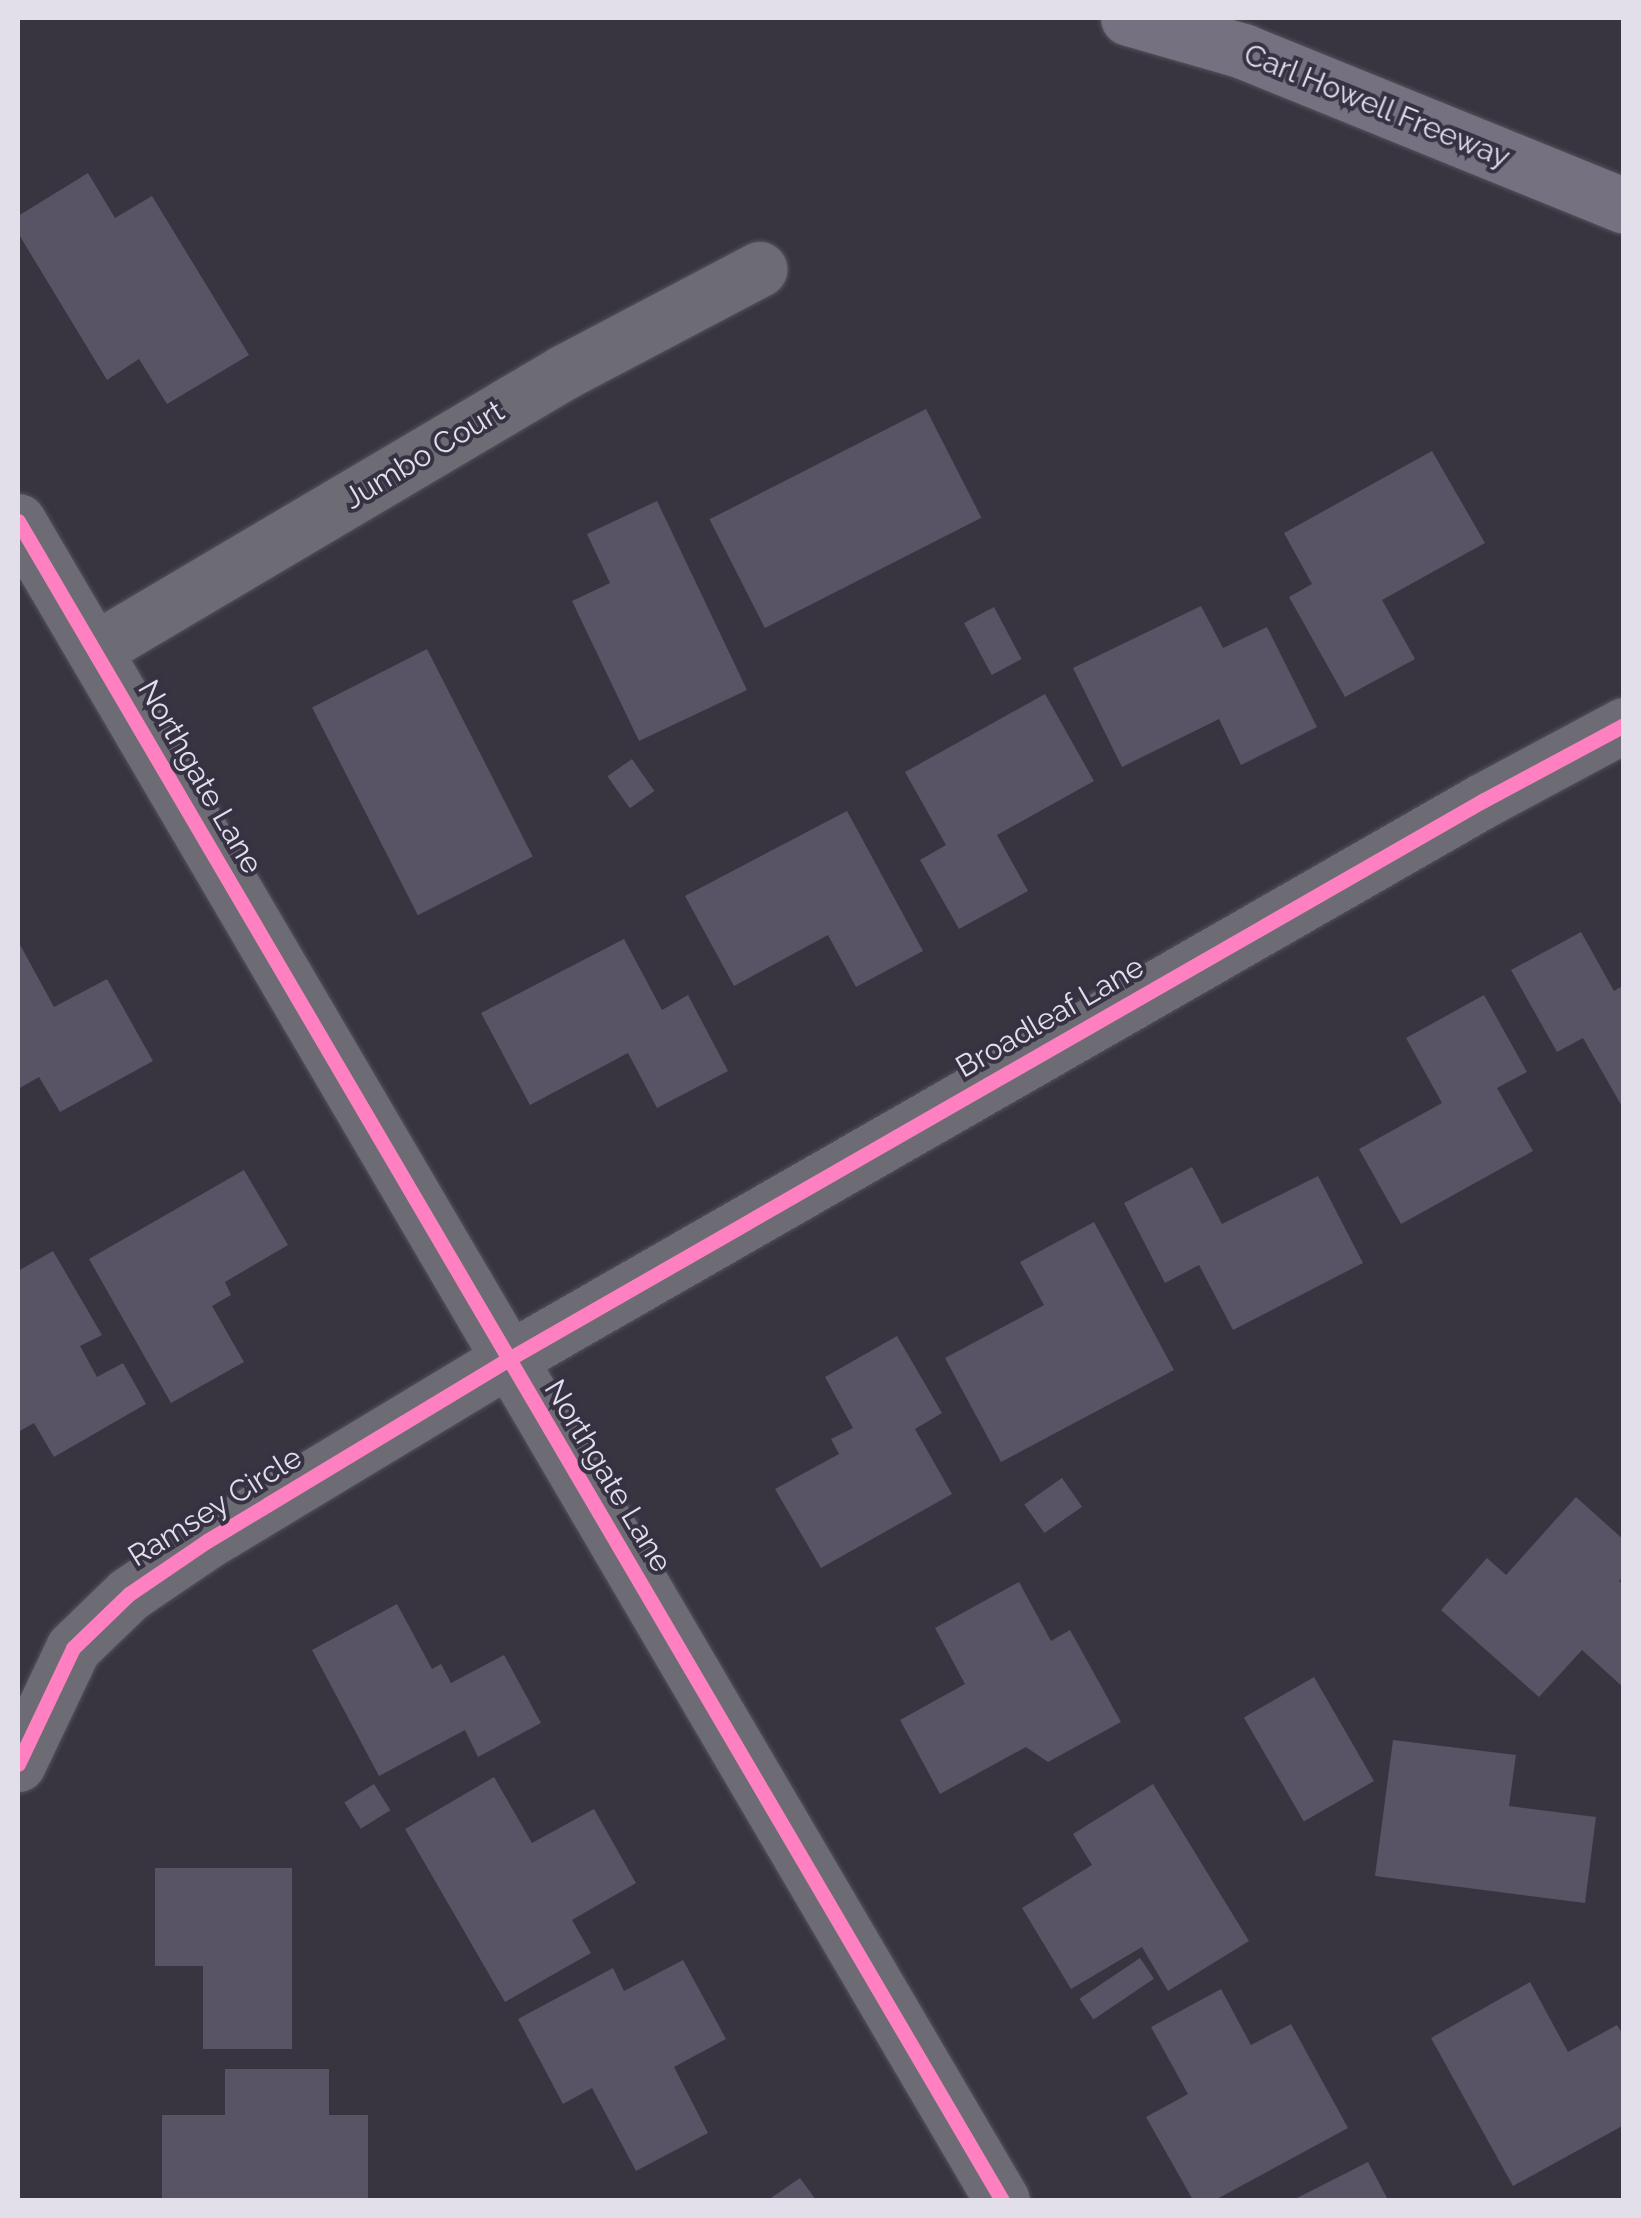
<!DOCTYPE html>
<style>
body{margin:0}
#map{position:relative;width:1641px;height:2218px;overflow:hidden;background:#383540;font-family:Raleway,sans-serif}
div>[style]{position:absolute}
.building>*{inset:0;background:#585365;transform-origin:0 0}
.roads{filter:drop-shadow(0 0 2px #53515a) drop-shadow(0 0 2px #53515a)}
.minor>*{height:55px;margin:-27.5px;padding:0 27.5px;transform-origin:27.5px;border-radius:27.5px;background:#6d6b73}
.highway>*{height:55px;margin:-27.5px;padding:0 27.5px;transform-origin:27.5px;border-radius:27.5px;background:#757180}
.cycleway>*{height:15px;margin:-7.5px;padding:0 7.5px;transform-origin:7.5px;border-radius:7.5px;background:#ff80c0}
span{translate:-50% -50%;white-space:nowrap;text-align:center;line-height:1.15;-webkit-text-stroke:8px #373144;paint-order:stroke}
.street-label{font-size:30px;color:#e2dfeb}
.frame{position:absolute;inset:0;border:20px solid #e2dfeb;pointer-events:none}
</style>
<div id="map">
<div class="building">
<div style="clip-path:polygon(88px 173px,115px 218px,152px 196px,249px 355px,167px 404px,139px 359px,107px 380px,18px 233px,18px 216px)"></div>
<div style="left:926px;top:409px;width:122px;height:243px;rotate:63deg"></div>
<div style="clip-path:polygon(1432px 451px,1485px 543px,1382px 600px,1415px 659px,1345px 697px,1289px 597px,1312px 584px,1284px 533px)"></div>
<div style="clip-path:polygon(657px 501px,747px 690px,639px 741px,572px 601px,610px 583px,587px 534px)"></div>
<div style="clip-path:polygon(1201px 606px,1223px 648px,1267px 627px,1317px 727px,1241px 765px,1219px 719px,1122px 767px,1073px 668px)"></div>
<div style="left:994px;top:607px;width:59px;height:34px;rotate:62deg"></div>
<div style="left:427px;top:649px;width:233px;height:129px;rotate:63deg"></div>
<div style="clip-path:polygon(1045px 694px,1094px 781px,997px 835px,1028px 891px,959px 929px,920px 860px,946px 845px,905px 772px)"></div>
<div style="left:632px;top:759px;width:39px;height:30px;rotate:55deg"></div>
<div style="clip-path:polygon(847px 811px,923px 951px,856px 987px,828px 935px,734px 986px,685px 896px)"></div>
<div style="clip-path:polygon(1581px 932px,1614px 991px,1624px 985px,1624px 1110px,1583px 1038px,1557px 1052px,1511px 970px)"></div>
<div style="clip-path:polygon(624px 939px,662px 1010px,688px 995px,728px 1071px,657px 1108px,628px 1053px,530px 1105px,481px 1013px)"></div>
<div style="clip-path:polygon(18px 941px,54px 1007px,107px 979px,153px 1061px,60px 1112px,39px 1077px,18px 1089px)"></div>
<div style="clip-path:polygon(1484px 995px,1527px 1072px,1497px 1088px,1533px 1151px,1401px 1224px,1359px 1149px,1442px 1103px,1406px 1038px)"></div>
<div style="clip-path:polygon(1192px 1167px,1222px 1224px,1318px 1176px,1363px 1263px,1233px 1330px,1199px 1265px,1165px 1283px,1124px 1203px)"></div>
<div style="clip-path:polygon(244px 1170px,288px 1245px,225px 1282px,231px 1295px,212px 1306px,244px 1362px,171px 1403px,89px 1259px)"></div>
<div style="clip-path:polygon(1094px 1222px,1174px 1370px,1001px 1462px,945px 1358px,1044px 1305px,1020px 1262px)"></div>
<div style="clip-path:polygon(53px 1251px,102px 1335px,80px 1346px,97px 1377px,123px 1363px,146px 1404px,54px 1457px,34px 1423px,18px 1432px,18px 1271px)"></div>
<div style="clip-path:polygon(897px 1336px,942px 1413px,915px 1429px,952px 1494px,821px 1568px,775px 1489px,839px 1454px,831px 1439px,853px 1428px,825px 1377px)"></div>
<div style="left:1062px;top:1478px;width:35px;height:46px;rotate:55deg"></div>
<div style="clip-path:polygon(1576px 1497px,1624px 1540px,1624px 1576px,1619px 1581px,1624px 1585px,1624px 1688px,1582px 1650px,1539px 1697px,1441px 1610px,1487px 1558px,1506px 1575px)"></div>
<div style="clip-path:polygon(1019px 1582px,1051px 1641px,1070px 1630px,1121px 1722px,1048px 1762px,1026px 1747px,940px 1794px,900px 1720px,965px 1684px,935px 1628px)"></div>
<div style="clip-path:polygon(397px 1604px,432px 1669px,441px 1664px,451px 1683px,504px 1655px,541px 1723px,478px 1757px,465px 1730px,379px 1776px,312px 1650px)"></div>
<div style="left:1314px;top:1677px;width:120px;height:81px;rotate:60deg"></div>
<div style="clip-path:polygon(1393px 1740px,1516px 1755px,1509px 1806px,1596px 1817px,1585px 1903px,1375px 1876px)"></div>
<div style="clip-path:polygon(494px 1777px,532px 1843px,594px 1809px,636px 1883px,572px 1920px,591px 1953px,505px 2002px,405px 1829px)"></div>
<div style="left:374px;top:1784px;width:31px;height:35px;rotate:58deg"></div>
<div style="clip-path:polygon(1153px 1784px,1249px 1941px,1168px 1991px,1142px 1947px,1071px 1989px,1022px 1908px,1092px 1865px,1073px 1834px)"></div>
<div style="clip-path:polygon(155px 1868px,292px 1868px,292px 2049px,203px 2049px,203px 1966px,155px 1966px)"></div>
<div style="left:1140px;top:1958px;width:25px;height:73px;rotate:56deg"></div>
<div style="clip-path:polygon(683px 1960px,726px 2039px,674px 2067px,708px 2133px,636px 2171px,592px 2088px,563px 2104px,518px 2019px,613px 1968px,624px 1991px)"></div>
<div style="clip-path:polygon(1530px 1982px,1568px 2052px,1617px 2025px,1624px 2036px,1624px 2125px,1513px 2186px,1431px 2038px)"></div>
<div style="clip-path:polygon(1221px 1989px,1251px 2045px,1291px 2024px,1348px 2128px,1215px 2200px,1193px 2200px,1146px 2117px,1188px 2094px,1151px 2027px)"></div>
<div style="clip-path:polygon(225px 2069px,329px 2069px,329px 2115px,368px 2115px,368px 2200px,162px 2200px,162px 2115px,225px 2115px)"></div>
<div style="clip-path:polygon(1368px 2162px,1388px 2200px,1293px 2200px)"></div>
<div style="clip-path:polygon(800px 2178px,816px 2200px,768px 2200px)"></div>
</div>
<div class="roads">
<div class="minor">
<div style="left:18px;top:521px;width:1946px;rotate:59.63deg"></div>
<div style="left:94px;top:650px;width:546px;rotate:-30.6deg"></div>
<div style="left:564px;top:372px;width:221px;rotate:-27.8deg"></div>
<div style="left:18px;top:1764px;width:128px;rotate:-64.6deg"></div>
<div style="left:73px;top:1648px;width:78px;rotate:-44deg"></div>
<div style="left:129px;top:1594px;width:94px;rotate:-34.2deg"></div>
<div style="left:207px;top:1541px;width:350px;rotate:-31.1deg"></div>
<div style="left:507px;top:1360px;width:1126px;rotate:-29.82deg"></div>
<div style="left:1484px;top:800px;width:159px;rotate:-28.2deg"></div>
</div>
<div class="highway">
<div style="left:1128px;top:18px;width:120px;rotate:16deg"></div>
<div style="left:1243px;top:51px;width:411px;rotate:22.1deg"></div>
</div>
</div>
<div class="cycleway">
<div style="left:18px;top:521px;width:1946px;rotate:59.63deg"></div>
<div style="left:18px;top:1764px;width:128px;rotate:-64.6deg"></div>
<div style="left:73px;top:1648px;width:78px;rotate:-44deg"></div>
<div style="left:129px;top:1594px;width:94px;rotate:-34.2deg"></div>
<div style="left:207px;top:1541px;width:350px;rotate:-31.1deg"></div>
<div style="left:507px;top:1360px;width:1126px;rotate:-29.82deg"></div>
<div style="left:1484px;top:800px;width:159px;rotate:-28.2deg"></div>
</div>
<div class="street-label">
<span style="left:1377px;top:106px;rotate:22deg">Carl Howell Freeway</span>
<span style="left:424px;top:455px;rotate:-31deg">Jumbo Court</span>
<span style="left:200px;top:777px;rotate:60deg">Northgate Lane</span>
<span style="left:1050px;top:1017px;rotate:-30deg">Broadleaf Lane</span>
<span style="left:608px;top:1476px;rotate:59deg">Northgate Lane</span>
<span style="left:215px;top:1507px;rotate:-32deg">Ramsey Circle</span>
</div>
<div class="frame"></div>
</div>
